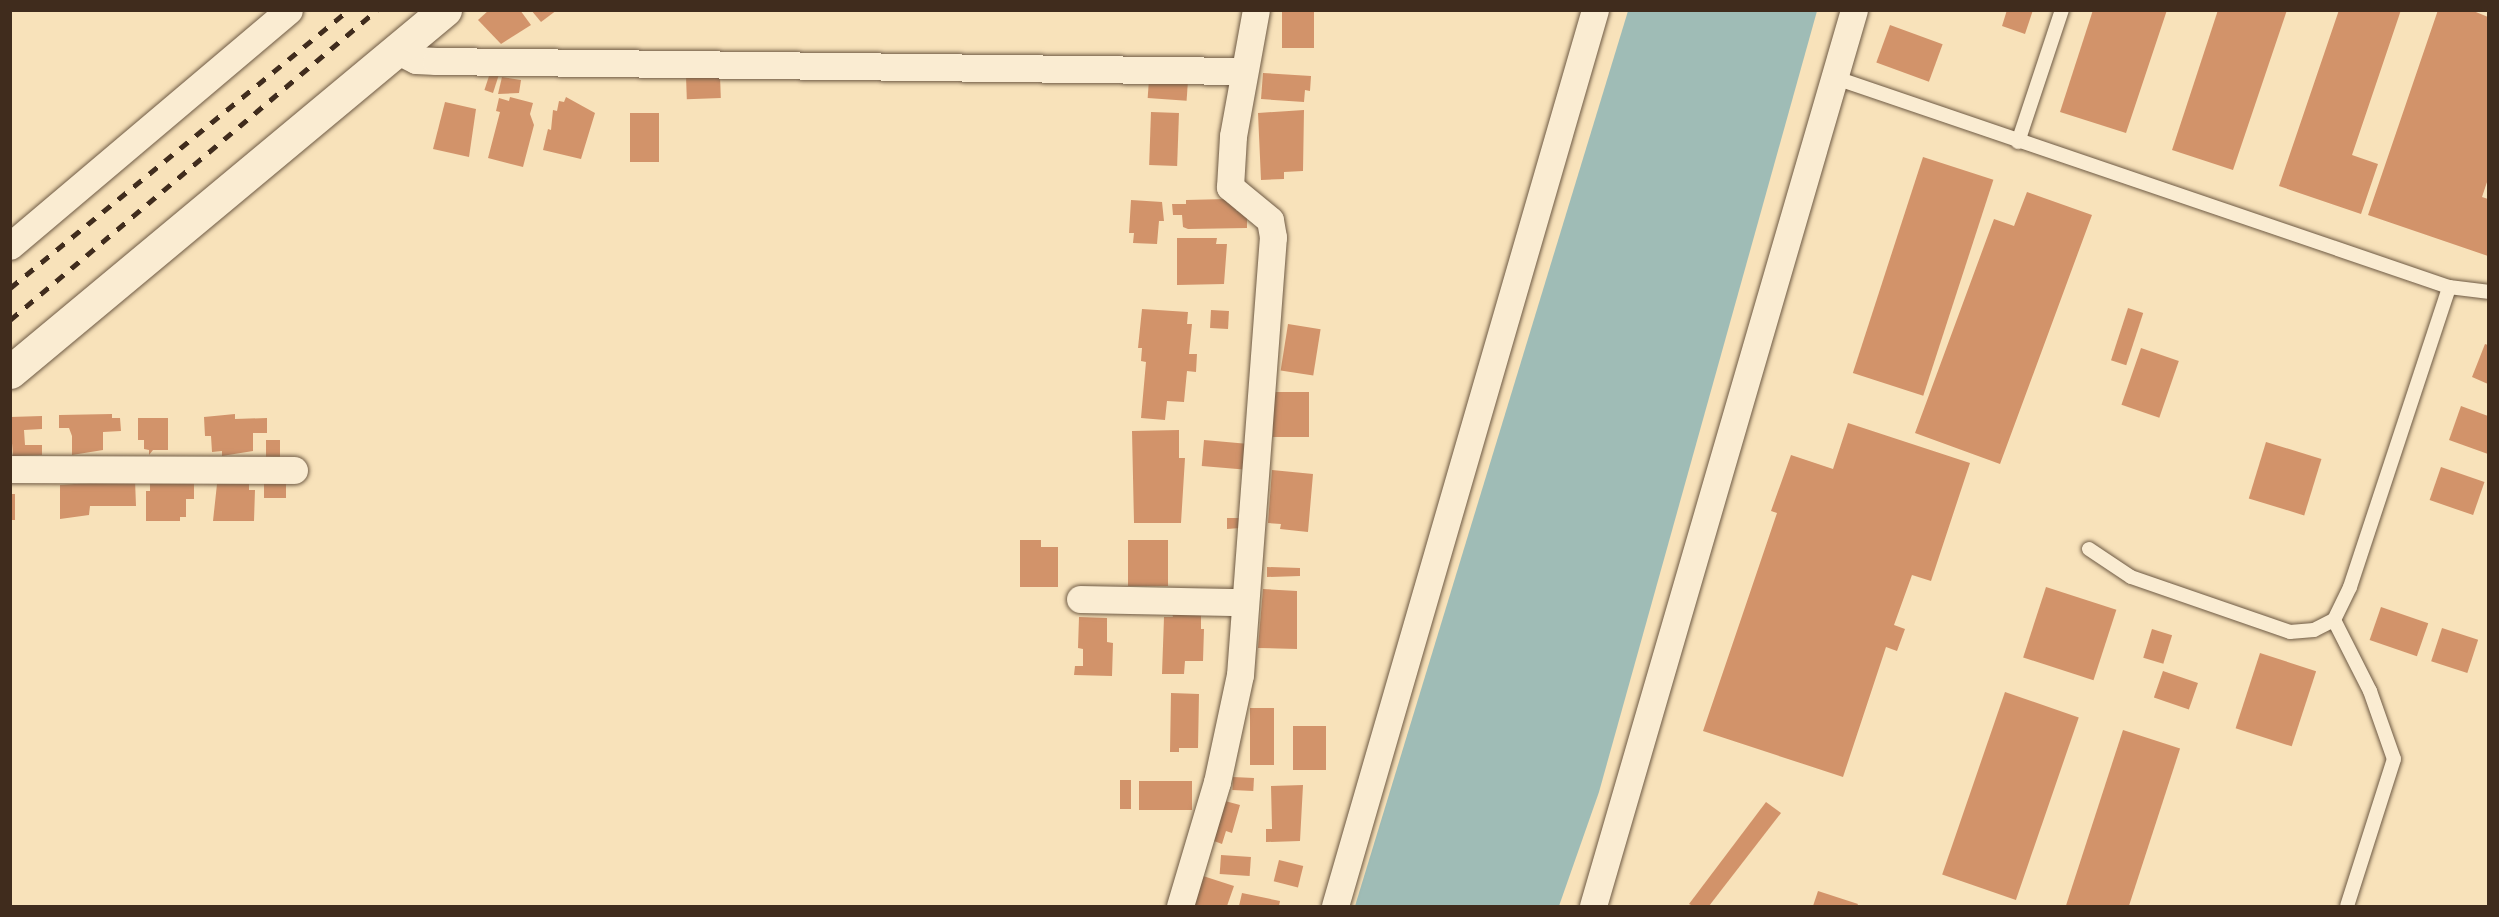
<!DOCTYPE html>
<style>
body{margin:0}
#map{position:relative;width:2499px;height:917px;overflow:hidden;background:#f8e2ba;font-family:"IM FELL English",serif}
div>[style]{position:absolute}
.water>*{inset:0;background:#9fbcb6}
.building>*{inset:0;background:#d2936a;transform-origin:0 0}
.roads{filter:drop-shadow(0 0 2px #6e5a44) drop-shadow(0 0 2px #6e5a44)}
.service>*{height:14px;margin:-7px;padding:0 7px;transform-origin:7px;border-radius:7px;background:#faecd2}
.minor>*{height:27px;margin:-13.5px;padding:0 13.5px;transform-origin:13.5px;border-radius:13.5px;background:#faecd2}
.tertiary>*{height:33px;margin:-16.5px;padding:0 16.5px;transform-origin:16.5px;border-radius:16.5px;background:#faecd2}
.rail>*{height:4.5px;margin-top:-2.25px;transform-origin:0;background:repeating-linear-gradient(90deg,#402c1d 0 10px,transparent 0 20px)}
span{translate:-50% -50%;white-space:nowrap;text-align:center;line-height:1.15;-webkit-text-stroke:5px #faecd2;paint-order:stroke}
.frame{position:absolute;inset:0;border:12px solid #402c1d;pointer-events:none}
</style>
<div id="map">
<div class="water">
<div style="clip-path:polygon(1628px 11px,1817px 11px,1599px 792px,1559px 906px,1355px 906px)"></div>
</div>
<div class="building">
<div style="clip-path:polygon(489px 10px,520px 10px,531px 25px,501px 44px,478px 20px)"></div>
<div style="clip-path:polygon(531px 10px,557px 10px,541px 22px)"></div>
<div style="left:1282px;top:10px;width:32px;height:38px"></div>
<div style="clip-path:polygon(2007px 10px,2033px 10px,2025px 34px,2002px 26px)"></div>
<div style="clip-path:polygon(2093px 10px,2167px 10px,2126px 133px,2060px 112px)"></div>
<div style="clip-path:polygon(2218px 10px,2287px 10px,2233px 170px,2172px 150px)"></div>
<div style="clip-path:polygon(2339px 10px,2401px 10px,2352px 155px,2378px 164px,2361px 214px,2279px 186px)"></div>
<div style="clip-path:polygon(2438px 10px,2471px 10px,2488px 17px,2488px 179px,2482px 197px,2488px 199px,2488px 256px,2368px 215px)"></div>
<div style="left:1890px;top:25px;width:56px;height:40px;rotate:20deg"></div>
<div style="left:490px;top:73px;width:9px;height:18px;rotate:18deg"></div>
<div style="clip-path:polygon(1263px 73px,1311px 76px,1310px 91px,1305px 90px,1304px 102px,1261px 99px)"></div>
<div style="left:720px;top:75px;width:23px;height:34px;rotate:88deg"></div>
<div style="clip-path:polygon(502px 77px,521px 80px,519px 93px,498px 94px)"></div>
<div style="left:1149px;top:79px;width:39px;height:19px;rotate:4deg"></div>
<div style="clip-path:polygon(510px 97px,533px 103px,530px 114px,534px 125px,523px 167px,488px 158px,500px 112px,496px 111px,499px 98px,509px 101px)"></div>
<div style="clip-path:polygon(566px 97px,595px 113px,581px 159px,543px 150px,548px 129px,551px 130px,553px 110px,557px 111px,559px 101px,564px 102px)"></div>
<div style="clip-path:polygon(445px 102px,476px 109px,469px 157px,433px 149px)"></div>
<div style="clip-path:polygon(1304px 110px,1303px 171px,1284px 172px,1284px 179px,1261px 180px,1258px 113px)"></div>
<div style="left:1151px;top:112px;width:28px;height:53px;rotate:2deg"></div>
<div style="left:630px;top:113px;width:29px;height:49px"></div>
<div style="left:1923px;top:157px;width:74px;height:227px;rotate:18deg"></div>
<div style="clip-path:polygon(2027px 192px,2092px 215px,2000px 464px,1915px 433px,1994px 219px,2014px 226px)"></div>
<div style="clip-path:polygon(1227px 199px,1227px 203px,1236px 203px,1236px 211px,1247px 211px,1247px 228px,1188px 229px,1183px 227px,1182px 215px,1173px 215px,1172px 204px,1186px 204px,1186px 200px)"></div>
<div style="clip-path:polygon(1131px 200px,1162px 202px,1164px 221px,1159px 221px,1157px 244px,1133px 243px,1134px 233px,1129px 233px)"></div>
<div style="clip-path:polygon(1177px 238px,1217px 238px,1216px 244px,1227px 244px,1224px 284px,1177px 285px)"></div>
<div style="left:2128px;top:308px;width:16px;height:55px;rotate:18deg"></div>
<div style="clip-path:polygon(1142px 309px,1188px 312px,1187px 324px,1192px 324px,1189px 354px,1197px 354px,1196px 372px,1187px 371px,1184px 402px,1167px 401px,1165px 420px,1141px 418px,1146px 362px,1141px 361px,1142px 348px,1138px 348px)"></div>
<div style="left:1211px;top:310px;width:18px;height:18px;rotate:3deg"></div>
<div style="left:1288px;top:324px;width:33px;height:47px;rotate:9deg"></div>
<div style="clip-path:polygon(2485px 344px,2488px 345px,2488px 384px,2472px 377px)"></div>
<div style="left:2141px;top:348px;width:40px;height:60px;rotate:19deg"></div>
<div style="left:1273px;top:392px;width:36px;height:45px"></div>
<div style="clip-path:polygon(2461px 406px,2488px 416px,2488px 454px,2449px 440px)"></div>
<div style="clip-path:polygon(112px 414px,112px 418px,120px 418px,121px 431px,103px 432px,103px 450px,72px 455px,72px 436px,69px 428px,59px 428px,59px 415px)"></div>
<div style="clip-path:polygon(235px 414px,235px 419px,267px 418px,267px 433px,253px 433px,253px 451px,222px 456px,222px 451px,212px 452px,211px 436px,205px 436px,204px 417px)"></div>
<div style="clip-path:polygon(42px 416px,42px 429px,24px 430px,25px 445px,42px 445px,42px 455px,13px 456px,10px 417px)"></div>
<div style="clip-path:polygon(138px 418px,168px 418px,168px 450px,153px 450px,149px 455px,149px 450px,144px 449px,144px 440px,138px 440px)"></div>
<div style="clip-path:polygon(1848px 423px,1970px 463px,1931px 581px,1912px 575px,1894px 625px,1905px 629px,1897px 651px,1886px 647px,1843px 777px,1703px 731px,1777px 513px,1771px 511px,1791px 455px,1833px 469px)"></div>
<div style="clip-path:polygon(1179px 430px,1179px 458px,1185px 458px,1181px 523px,1134px 523px,1132px 431px)"></div>
<div style="left:266px;top:440px;width:14px;height:17px"></div>
<div style="left:1204px;top:440px;width:45px;height:26px;rotate:5deg"></div>
<div style="left:2266px;top:442px;width:58px;height:59px;rotate:17deg"></div>
<div style="left:2441px;top:467px;width:46px;height:35px;rotate:19deg"></div>
<div style="clip-path:polygon(1272px 470px,1313px 474px,1308px 532px,1280px 529px,1281px 524px,1268px 523px)"></div>
<div style="clip-path:polygon(135px 480px,136px 506px,90px 506px,89px 515px,60px 519px,60px 485px)"></div>
<div style="left:264px;top:480px;width:22px;height:18px"></div>
<div style="clip-path:polygon(150px 483px,194px 483px,194px 499px,186px 499px,186px 517px,180px 517px,180px 521px,146px 521px,146px 491px,150px 491px)"></div>
<div style="clip-path:polygon(217px 484px,249px 484px,249px 490px,255px 490px,254px 521px,213px 521px)"></div>
<div style="left:10px;top:494px;width:5px;height:26px"></div>
<div style="clip-path:polygon(1227px 518px,1239px 518px,1240px 528px,1227px 529px)"></div>
<div style="clip-path:polygon(1020px 540px,1041px 540px,1041px 547px,1058px 547px,1058px 587px,1020px 587px)"></div>
<div style="left:1128px;top:540px;width:40px;height:46px"></div>
<div style="clip-path:polygon(1267px 567px,1300px 568px,1300px 576px,1267px 577px)"></div>
<div style="left:2046px;top:587px;width:74px;height:74px;rotate:18deg"></div>
<div style="clip-path:polygon(1263px 589px,1297px 591px,1297px 649px,1258px 648px)"></div>
<div style="left:2381px;top:607px;width:50px;height:35px;rotate:19deg"></div>
<div style="clip-path:polygon(1172px 613px,1201px 614px,1201px 629px,1204px 629px,1203px 661px,1185px 661px,1184px 674px,1162px 674px,1164px 617px,1173px 617px)"></div>
<div style="clip-path:polygon(1079px 617px,1107px 618px,1107px 642px,1113px 643px,1112px 676px,1074px 675px,1075px 666px,1083px 666px,1083px 649px,1078px 648px)"></div>
<div style="left:2442px;top:628px;width:38px;height:35px;rotate:18deg"></div>
<div style="left:2152px;top:629px;width:21px;height:30px;rotate:17deg"></div>
<div style="left:2260px;top:653px;width:59px;height:79px;rotate:18deg"></div>
<div style="left:2163px;top:671px;width:37px;height:28px;rotate:19deg"></div>
<div style="left:2005px;top:692px;width:78px;height:193px;rotate:19deg"></div>
<div style="clip-path:polygon(1171px 693px,1199px 694px,1198px 748px,1179px 748px,1179px 752px,1170px 752px)"></div>
<div style="left:1250px;top:708px;width:24px;height:57px"></div>
<div style="left:1293px;top:726px;width:33px;height:44px"></div>
<div style="left:2123px;top:730px;width:60px;height:186px;rotate:18deg"></div>
<div style="left:1233px;top:777px;width:21px;height:13px;rotate:3deg"></div>
<div style="left:1120px;top:780px;width:11px;height:29px"></div>
<div style="left:1192px;top:781px;width:29px;height:53px;rotate:90deg"></div>
<div style="clip-path:polygon(1303px 785px,1300px 841px,1266px 842px,1266px 829px,1272px 829px,1271px 786px)"></div>
<div style="clip-path:polygon(1225px 801px,1240px 805px,1232px 833px,1226px 831px,1222px 844px,1214px 841px)"></div>
<div style="clip-path:polygon(1766px 802px,1781px 813px,1709px 906px,1693px 906px,1689px 904px)"></div>
<div style="left:1221px;top:855px;width:30px;height:19px;rotate:4deg"></div>
<div style="left:1279px;top:860px;width:25px;height:22px;rotate:14deg"></div>
<div style="clip-path:polygon(1200px 875px,1234px 886px,1227px 906px,1190px 906px)"></div>
<div style="clip-path:polygon(1818px 891px,1858px 904px,1857px 906px,1813px 906px)"></div>
<div style="clip-path:polygon(1242px 893px,1280px 901px,1279px 906px,1239px 906px)"></div>
</div>
<div class="roads">
<div class="service">
<div style="left:1833px;top:77px;width:651px;rotate:18.82deg"></div>
<div style="left:2449px;top:287px;width:39px;rotate:7deg"></div>
<div style="left:2018px;top:142px;width:139px;rotate:-71.6deg"></div>
<div style="left:2089px;top:549px;width:50px;rotate:33.7deg"></div>
<div style="left:2131px;top:577px;width:168px;rotate:19.1deg"></div>
<div style="left:2290px;top:632px;width:24px;rotate:-5deg"></div>
<div style="left:2314px;top:630px;width:22px;rotate:-27deg"></div>
<div style="left:2334px;top:620px;width:37px;rotate:-64deg"></div>
<div style="left:2350px;top:587px;width:316px;rotate:-71.7deg"></div>
<div style="left:2334px;top:620px;width:80px;rotate:63.1deg"></div>
<div style="left:2370px;top:691px;width:72px;rotate:70.6deg"></div>
<div style="left:2394px;top:759px;width:154px;rotate:107.7deg"></div>
</div>
<div class="minor">
<div style="left:396px;top:50px;width:22px;rotate:27deg"></div>
<div style="left:416px;top:60px;width:20px;rotate:3deg"></div>
<div style="left:436px;top:61px;width:808px;rotate:0.71deg"></div>
<div style="left:10px;top:246px;width:365px;rotate:-40.2deg"></div>
<div style="left:10px;top:469px;width:284px;rotate:0.2deg"></div>
<div style="left:1080px;top:599px;width:163px;rotate:1.1deg"></div>
<div style="left:1180px;top:906px;width:129px;rotate:-73.4deg"></div>
<div style="left:1217px;top:782px;width:109px;rotate:-77.9deg"></div>
<div style="left:1240px;top:675px;width:439px;rotate:-85.7deg"></div>
<div style="left:1273px;top:237px;width:17px;rotate:-100deg"></div>
<div style="left:1270px;top:220px;width:52px;rotate:-140.5deg"></div>
<div style="left:1230px;top:187px;width:51px;rotate:-86.6deg"></div>
<div style="left:1233px;top:136px;width:128px;rotate:-79.7deg"></div>
<div style="left:1335px;top:906px;width:933px;rotate:-73.82deg"></div>
<div style="left:1593px;top:906px;width:933px;rotate:-73.76deg"></div>
</div>
<div class="tertiary">
<div style="left:10px;top:372px;width:566px;rotate:-39.77deg"></div>
</div>
</div>
<div class="rail">
<div style="left:10px;top:288px;width:438px;rotate:-39.4deg"></div>
<div style="left:10px;top:320px;width:480px;rotate:-40.2deg"></div>
</div>
<div class="frame"></div>
</div>
